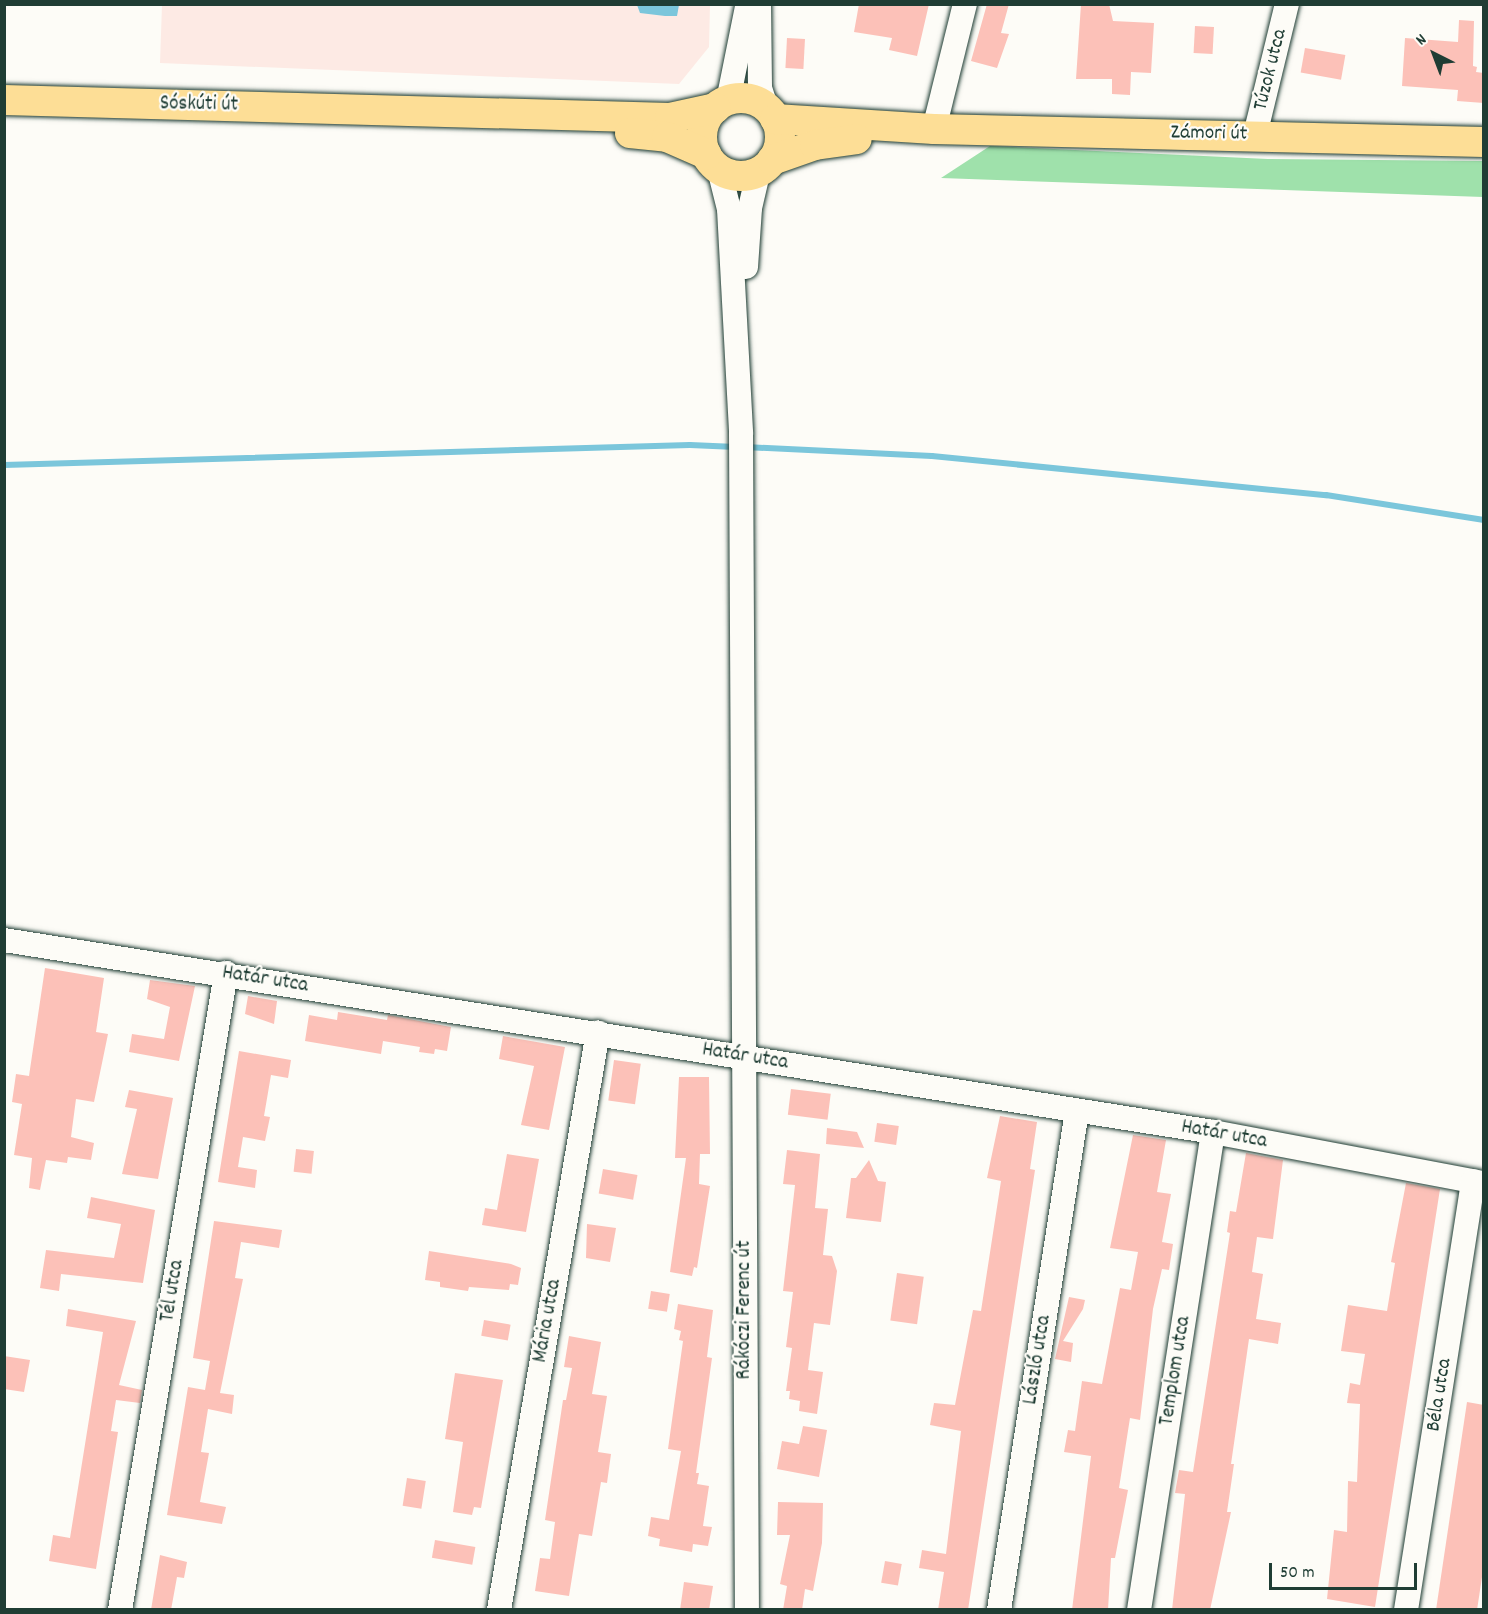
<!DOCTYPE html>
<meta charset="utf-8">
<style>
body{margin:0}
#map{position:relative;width:1488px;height:1614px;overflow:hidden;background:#fdfcf7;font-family:Dekko,sans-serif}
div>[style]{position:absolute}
.built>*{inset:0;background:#fdeae4}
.green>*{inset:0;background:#9fe1ab}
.water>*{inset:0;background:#7bc6db}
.stream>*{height:6px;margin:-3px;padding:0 3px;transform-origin:3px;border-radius:3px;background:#7bc6db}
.building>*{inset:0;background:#fcc1b8;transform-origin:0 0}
.roads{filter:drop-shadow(0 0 2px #1f3d34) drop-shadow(0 0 2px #1f3d34)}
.minor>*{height:24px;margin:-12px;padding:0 12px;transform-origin:12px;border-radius:12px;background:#fdfcf7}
.major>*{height:30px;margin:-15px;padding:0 15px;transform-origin:15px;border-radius:15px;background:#fdde96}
.major>.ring{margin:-15px;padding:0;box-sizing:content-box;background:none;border:30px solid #fdde96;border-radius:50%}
span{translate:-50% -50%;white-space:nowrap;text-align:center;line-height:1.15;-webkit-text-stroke:4.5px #fdfcf7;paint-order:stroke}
.street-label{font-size:21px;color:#1f3d34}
.frame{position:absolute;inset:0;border:6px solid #1f3d34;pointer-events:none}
.north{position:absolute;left:1404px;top:24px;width:60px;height:60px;-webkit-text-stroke:4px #fdfcf7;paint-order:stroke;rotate:318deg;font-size:16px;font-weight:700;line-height:24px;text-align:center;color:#1f3d34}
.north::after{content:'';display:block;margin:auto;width:21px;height:27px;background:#1f3d34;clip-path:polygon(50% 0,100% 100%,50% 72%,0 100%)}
.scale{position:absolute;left:1269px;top:1563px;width:148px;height:27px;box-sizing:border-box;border:3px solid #1f3d34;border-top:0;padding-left:8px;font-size:18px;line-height:21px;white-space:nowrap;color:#1f3d34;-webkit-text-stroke:4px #fdfcf7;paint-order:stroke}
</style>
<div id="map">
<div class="built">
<div style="clip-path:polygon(162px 5px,710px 5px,709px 47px,679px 84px,160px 63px)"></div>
</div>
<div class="green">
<div style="clip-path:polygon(990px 146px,1268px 159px,1483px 161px,1483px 197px,941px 178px)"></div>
</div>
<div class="water">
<div style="clip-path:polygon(637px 5px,637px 4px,679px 5px,677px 16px,665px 16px,640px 13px)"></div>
</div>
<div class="stream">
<div style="left:746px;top:447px;width:186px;rotate:2.8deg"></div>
<div style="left:932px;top:456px;width:396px;rotate:5.7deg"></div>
<div style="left:1326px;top:495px;width:160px;rotate:9deg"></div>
<div style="left:4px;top:465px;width:686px;rotate:-1.67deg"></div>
<div style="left:690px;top:445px;width:46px;rotate:2.5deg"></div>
</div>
<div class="building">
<div style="clip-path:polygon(859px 4px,929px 4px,917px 56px,889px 50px,892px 38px,854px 32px)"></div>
<div style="clip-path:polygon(987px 4px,1009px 4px,1001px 33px,1009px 34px,997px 68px,971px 61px)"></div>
<div style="clip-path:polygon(1081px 4px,1109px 4px,1113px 21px,1154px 23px,1151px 73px,1131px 72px,1130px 95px,1112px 94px,1112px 79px,1076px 79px)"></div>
<div style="clip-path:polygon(1459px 20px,1474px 21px,1473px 66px,1477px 67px,1476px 72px,1484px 73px,1484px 103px,1457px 101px,1458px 90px,1402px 86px,1405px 38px,1458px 42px)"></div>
<div style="left:1195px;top:26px;width:19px;height:27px;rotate:3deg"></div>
<div style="left:787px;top:38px;width:18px;height:30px;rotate:3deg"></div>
<div style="left:1305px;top:48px;width:41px;height:25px;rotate:10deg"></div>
<div style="clip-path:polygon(45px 968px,104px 978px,96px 1032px,108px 1034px,94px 1102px,76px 1099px,71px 1137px,94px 1143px,91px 1160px,68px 1157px,67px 1163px,46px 1160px,40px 1190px,29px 1188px,32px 1158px,14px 1155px,22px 1104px,12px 1102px,16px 1074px,29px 1076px)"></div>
<div style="clip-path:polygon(150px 980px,195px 986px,179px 1061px,129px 1052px,132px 1034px,164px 1039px,170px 1007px,147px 999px)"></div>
<div style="clip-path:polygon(248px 996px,277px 1001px,274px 1024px,245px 1014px)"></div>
<div style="clip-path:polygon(338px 1012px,387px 1020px,388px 1015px,451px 1027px,447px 1051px,435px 1049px,434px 1054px,419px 1052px,420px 1047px,383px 1041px,381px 1054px,305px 1041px,309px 1015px,337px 1020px)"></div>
<div style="clip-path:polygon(503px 1036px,565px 1047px,549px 1130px,521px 1125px,534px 1066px,499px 1059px)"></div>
<div style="clip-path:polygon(239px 1051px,291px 1060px,288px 1078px,271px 1075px,264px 1116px,270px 1117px,265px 1141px,243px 1137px,238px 1167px,257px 1170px,255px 1188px,218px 1182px)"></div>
<div style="left:614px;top:1060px;width:27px;height:41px;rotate:8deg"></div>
<div style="clip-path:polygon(679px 1077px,709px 1077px,710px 1154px,700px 1154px,699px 1184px,710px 1186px,697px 1268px,694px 1267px,692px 1276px,670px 1272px,686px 1158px,675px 1158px)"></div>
<div style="left:791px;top:1089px;width:40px;height:26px;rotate:7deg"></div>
<div style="clip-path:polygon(129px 1090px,173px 1098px,158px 1179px,122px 1174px,137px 1109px,125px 1107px)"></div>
<div style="clip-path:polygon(1000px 1116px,1037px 1122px,1030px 1169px,1035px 1170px,968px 1610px,938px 1610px,944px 1572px,919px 1568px,922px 1550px,946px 1554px,961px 1431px,930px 1425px,934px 1403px,955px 1405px,973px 1310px,981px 1311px,1001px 1181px,987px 1178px)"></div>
<div style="left:877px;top:1123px;width:22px;height:19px;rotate:8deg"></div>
<div style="clip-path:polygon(827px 1128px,857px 1132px,864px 1148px,826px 1144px)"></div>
<div style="clip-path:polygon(1133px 1135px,1166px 1140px,1157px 1192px,1171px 1194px,1162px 1242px,1173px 1244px,1169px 1270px,1162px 1269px,1153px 1309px,1140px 1420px,1130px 1418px,1119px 1488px,1128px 1490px,1115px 1558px,1111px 1558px,1108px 1610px,1072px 1610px,1091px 1456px,1064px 1452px,1068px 1430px,1075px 1431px,1082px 1381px,1102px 1384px,1120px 1288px,1131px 1290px,1138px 1252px,1110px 1248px)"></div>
<div style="left:296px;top:1149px;width:18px;height:23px;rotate:6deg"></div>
<div style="clip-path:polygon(787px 1150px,820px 1154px,815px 1208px,828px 1209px,823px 1255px,832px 1256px,837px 1271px,830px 1325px,814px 1323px,808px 1370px,823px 1372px,817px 1414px,799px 1411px,800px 1401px,789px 1399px,790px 1391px,786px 1391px,792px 1348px,786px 1347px,793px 1292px,783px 1291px,795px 1185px,783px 1184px)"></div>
<div style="clip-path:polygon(1246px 1153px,1283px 1160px,1273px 1239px,1257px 1237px,1252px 1272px,1263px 1274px,1256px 1319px,1281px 1323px,1278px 1344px,1249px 1339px,1231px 1464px,1234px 1464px,1227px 1512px,1231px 1512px,1210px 1610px,1172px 1610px,1185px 1494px,1175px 1493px,1179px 1470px,1193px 1472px,1230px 1233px,1227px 1232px,1230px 1211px,1236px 1212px)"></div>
<div style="clip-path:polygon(507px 1154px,539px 1159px,526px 1232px,482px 1225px,485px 1208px,497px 1210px)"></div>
<div style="clip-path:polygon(869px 1160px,878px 1181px,886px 1182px,881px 1222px,846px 1218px,851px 1178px,856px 1178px)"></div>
<div style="left:603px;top:1169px;width:35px;height:25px;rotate:10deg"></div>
<div style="clip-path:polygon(1406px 1183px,1440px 1189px,1375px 1607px,1327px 1599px,1334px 1530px,1347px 1532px,1348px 1481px,1357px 1482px,1360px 1404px,1347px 1403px,1350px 1383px,1360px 1385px,1365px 1354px,1341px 1351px,1348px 1305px,1387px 1311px,1395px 1263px,1391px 1262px)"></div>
<div style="clip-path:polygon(91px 1197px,155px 1210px,143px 1283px,61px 1274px,59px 1291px,40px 1288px,46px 1250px,114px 1258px,121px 1224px,87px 1218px)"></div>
<div style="clip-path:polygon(214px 1221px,282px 1230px,279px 1248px,241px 1242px,235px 1278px,243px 1279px,220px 1393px,234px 1395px,232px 1414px,208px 1409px,201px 1452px,209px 1453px,200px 1502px,226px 1507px,222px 1524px,167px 1515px,188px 1387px,205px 1390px,210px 1361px,193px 1358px)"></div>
<div style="clip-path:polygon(587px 1224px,616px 1228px,610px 1262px,586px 1258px)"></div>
<div style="clip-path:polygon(429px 1251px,511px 1264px,521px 1268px,518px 1285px,510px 1284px,509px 1290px,469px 1287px,468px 1291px,440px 1287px,440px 1282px,425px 1280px)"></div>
<div style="left:897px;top:1273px;width:27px;height:48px;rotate:8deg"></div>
<div style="left:651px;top:1291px;width:19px;height:18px;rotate:9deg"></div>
<div style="clip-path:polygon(1069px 1297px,1085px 1300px,1083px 1309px,1063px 1341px,1073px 1343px,1071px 1362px,1055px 1359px)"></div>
<div style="clip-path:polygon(678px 1304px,713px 1310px,707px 1357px,712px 1358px,696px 1473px,699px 1473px,697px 1484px,709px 1486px,703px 1526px,712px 1527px,708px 1546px,693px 1544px,692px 1552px,659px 1546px,660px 1539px,648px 1536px,651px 1517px,669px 1520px,681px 1451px,668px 1449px,683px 1341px,679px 1340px,681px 1331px,674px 1329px)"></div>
<div style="clip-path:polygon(68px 1309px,136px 1321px,119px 1385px,142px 1390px,140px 1403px,116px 1400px,111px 1431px,118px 1432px,96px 1569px,49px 1561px,53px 1535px,70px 1538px,103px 1332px,66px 1326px)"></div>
<div style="left:484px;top:1320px;width:27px;height:16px;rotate:10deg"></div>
<div style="clip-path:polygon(569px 1336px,601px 1342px,592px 1394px,607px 1396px,598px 1452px,611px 1454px,607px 1483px,601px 1482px,592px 1536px,579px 1534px,569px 1596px,535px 1591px,540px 1558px,550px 1559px,555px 1522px,545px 1520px,563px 1400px,566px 1400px,572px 1368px,564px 1367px)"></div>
<div style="clip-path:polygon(4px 1356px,30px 1360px,24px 1392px,4px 1389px)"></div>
<div style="clip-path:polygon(455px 1373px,503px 1380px,481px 1508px,474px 1507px,472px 1515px,453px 1512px,463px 1442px,445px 1439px)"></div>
<div style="clip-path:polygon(1467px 1402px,1484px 1405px,1484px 1564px,1477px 1610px,1436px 1610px)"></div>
<div style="clip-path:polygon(803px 1426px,827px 1430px,819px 1477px,777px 1469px,782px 1441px,799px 1444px)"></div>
<div style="left:407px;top:1478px;width:19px;height:28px;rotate:9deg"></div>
<div style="clip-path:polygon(778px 1502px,823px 1503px,822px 1543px,813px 1591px,805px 1589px,802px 1610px,783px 1610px,787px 1586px,780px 1584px,790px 1535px,777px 1535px)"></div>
<div style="left:435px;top:1540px;width:41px;height:18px;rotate:10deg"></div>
<div style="clip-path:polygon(160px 1555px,187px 1562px,184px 1578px,177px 1577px,171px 1610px,151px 1610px)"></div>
<div style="left:885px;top:1561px;width:17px;height:22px;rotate:10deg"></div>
<div style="clip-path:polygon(684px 1582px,713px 1586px,709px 1610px,680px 1610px)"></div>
</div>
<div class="roads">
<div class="minor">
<div style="left:759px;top:4px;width:84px;rotate:89.3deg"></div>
<div style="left:760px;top:88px;width:22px;rotate:72deg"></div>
<div style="left:728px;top:101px;width:96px;rotate:-78.6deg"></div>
<div style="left:934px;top:129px;width:129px;rotate:-76.1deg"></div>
<div style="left:1255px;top:135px;width:135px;rotate:-76.3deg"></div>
<div style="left:719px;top:169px;width:41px;rotate:76deg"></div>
<div style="left:729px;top:209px;width:225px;rotate:86.9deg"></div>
<div style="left:741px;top:434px;width:1176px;rotate:89.71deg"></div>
<div style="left:746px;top:267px;width:59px;rotate:-86.1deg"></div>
<div style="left:750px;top:208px;width:37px;rotate:-77deg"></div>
<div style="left:4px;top:940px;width:1224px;rotate:9.02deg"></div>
<div style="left:1213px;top:1132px;width:276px;rotate:10.7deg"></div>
<div style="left:120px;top:1610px;width:646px;rotate:-80.55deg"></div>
<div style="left:499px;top:1610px;width:586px;rotate:-80.28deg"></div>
<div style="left:999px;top:1610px;width:505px;rotate:-81.12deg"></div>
<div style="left:1139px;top:1610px;width:484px;rotate:-81.2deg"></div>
<div style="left:1406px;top:1610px;width:434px;rotate:-81.1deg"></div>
</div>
<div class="major">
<div class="ring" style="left:702px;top:98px;width:48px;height:48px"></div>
<div style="left:4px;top:100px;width:666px;rotate:1.55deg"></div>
<div style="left:670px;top:118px;width:47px;rotate:-12.3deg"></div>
<div style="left:775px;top:119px;width:159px;rotate:3.6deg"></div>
<div style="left:934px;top:129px;width:550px;rotate:1.35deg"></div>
<div style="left:630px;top:133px;width:37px;rotate:6deg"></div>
<div style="left:667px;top:137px;width:43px;rotate:23.6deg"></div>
<div style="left:772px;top:160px;width:46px;rotate:-19.2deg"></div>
<div style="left:815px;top:145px;width:42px;rotate:-8.1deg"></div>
</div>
</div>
<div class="street-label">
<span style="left:1271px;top:70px;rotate:-76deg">Túzok utca</span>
<span style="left:199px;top:105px;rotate:1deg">Sóskúti út</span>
<span style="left:1209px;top:134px;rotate:1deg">Zámori út</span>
<span style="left:265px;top:980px;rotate:9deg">Határ utca</span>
<span style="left:745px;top:1057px;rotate:9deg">Határ utca</span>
<span style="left:1224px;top:1135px;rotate:10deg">Határ utca</span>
<span style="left:173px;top:1291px;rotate:-81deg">Tél utca</span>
<span style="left:745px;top:1310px;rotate:-90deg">Rákóczi Ferenc út</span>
<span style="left:548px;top:1321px;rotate:-80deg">Mária utca</span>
<span style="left:1038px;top:1360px;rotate:-81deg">László utca</span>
<span style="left:1176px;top:1371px;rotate:-81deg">Templom utca</span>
<span style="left:1440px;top:1395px;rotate:-81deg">Béla utca</span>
</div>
<div class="frame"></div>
<div class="north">N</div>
<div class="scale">50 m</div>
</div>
